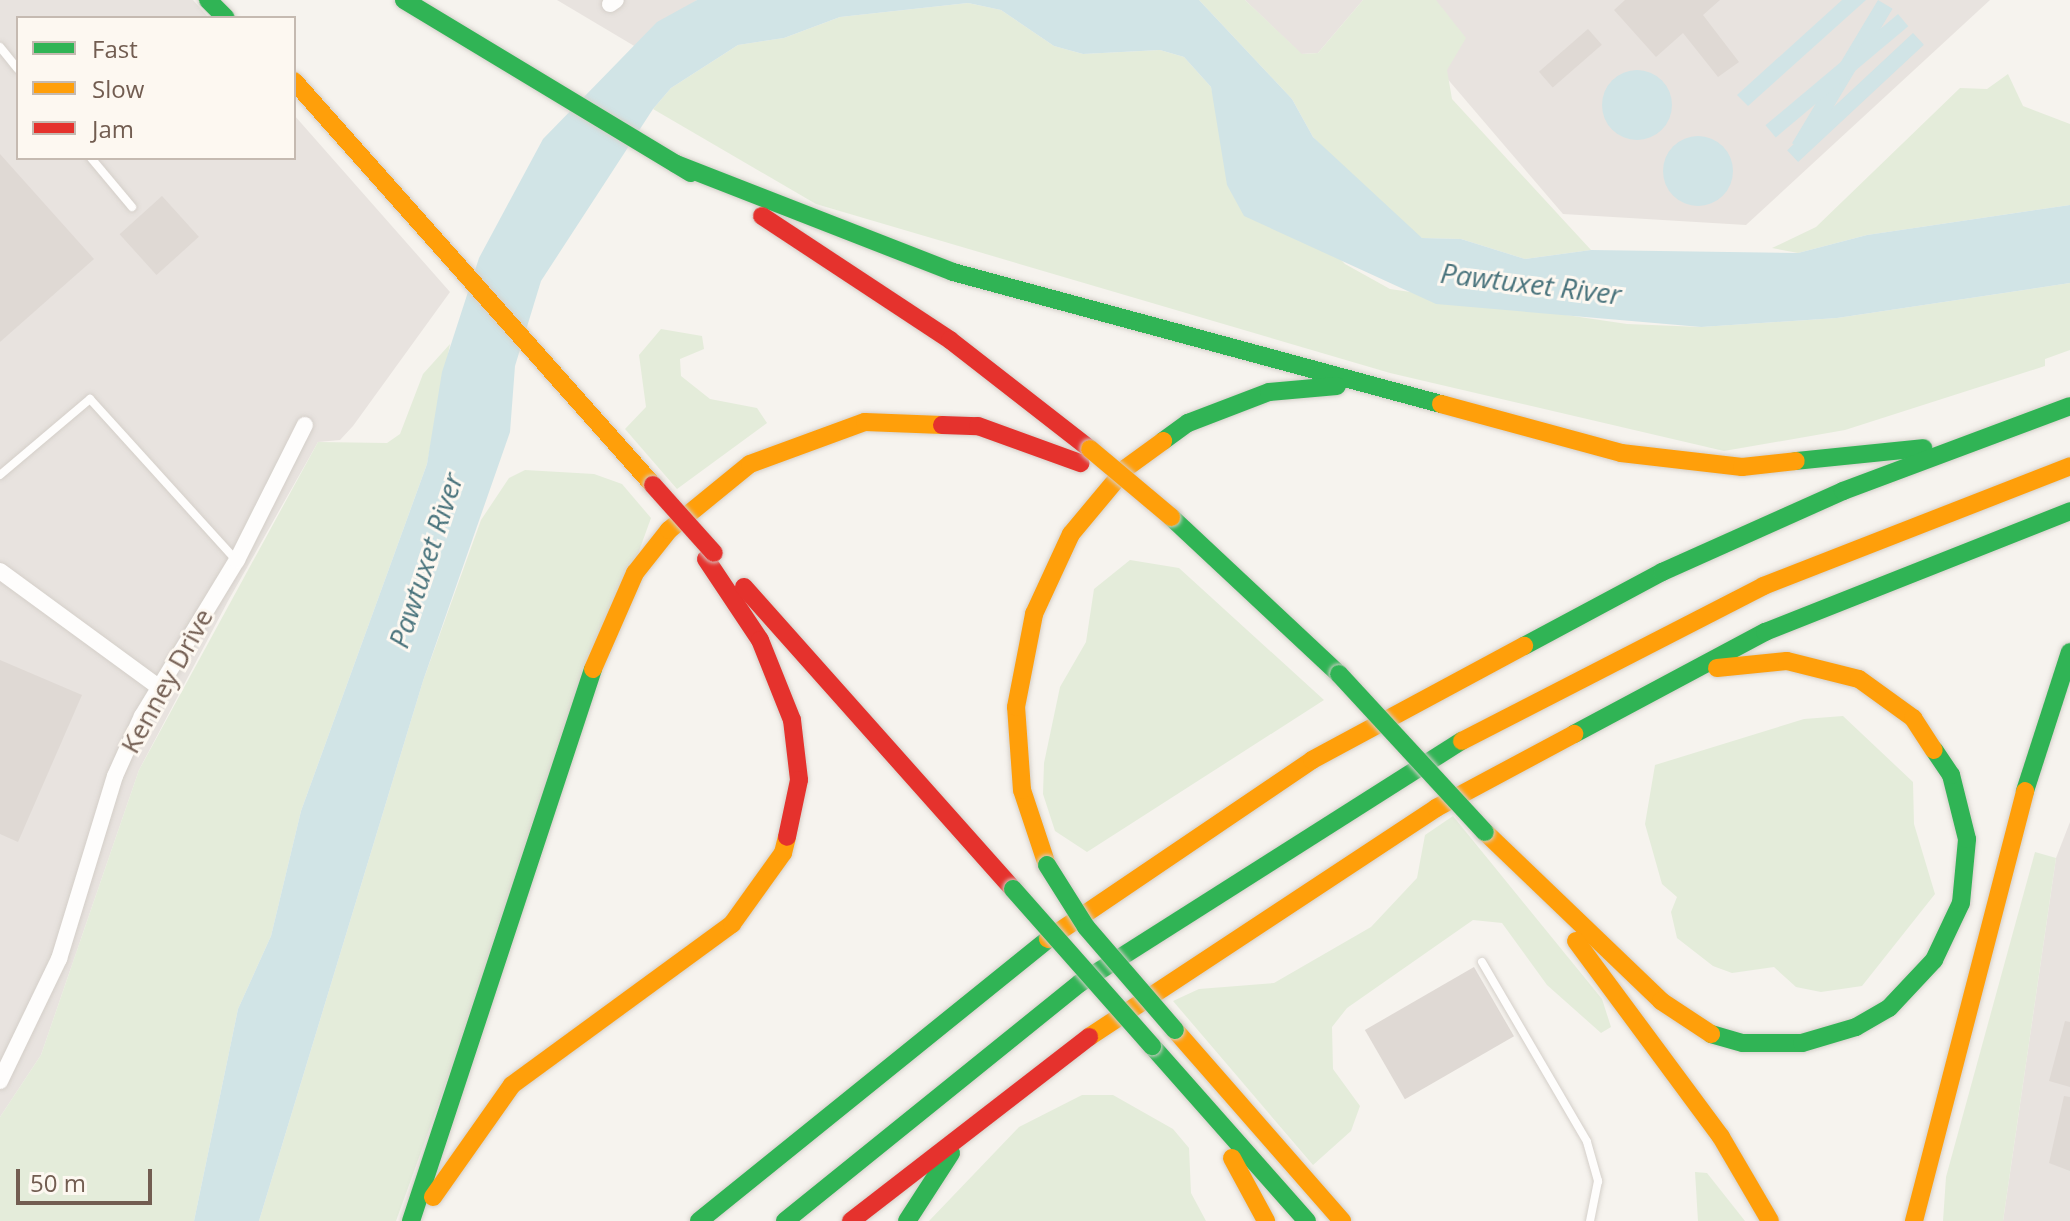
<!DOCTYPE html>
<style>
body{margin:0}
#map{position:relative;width:2070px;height:1221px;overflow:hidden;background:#f6f3ee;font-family:"Open Sans",sans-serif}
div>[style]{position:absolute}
.industrial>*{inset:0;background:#e8e3df}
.green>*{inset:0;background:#e4ecda}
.water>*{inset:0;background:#d1e4e6;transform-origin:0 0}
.round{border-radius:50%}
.building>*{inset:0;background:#dfd9d4;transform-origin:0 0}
.roads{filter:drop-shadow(0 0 2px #d4cfc9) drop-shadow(0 0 2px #d4cfc9)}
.lane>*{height:8px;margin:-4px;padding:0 4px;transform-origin:4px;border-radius:4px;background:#fefdfc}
.street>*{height:16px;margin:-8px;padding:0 8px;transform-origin:8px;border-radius:8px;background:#fefdfc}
.fast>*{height:18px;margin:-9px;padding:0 9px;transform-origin:9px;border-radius:9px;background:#30b455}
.slow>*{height:18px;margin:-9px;padding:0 9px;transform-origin:9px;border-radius:9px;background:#ff9f0a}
.jam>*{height:18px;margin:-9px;padding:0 9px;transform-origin:9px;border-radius:9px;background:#e5322d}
.bridges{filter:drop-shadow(0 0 2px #d5cec9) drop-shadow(0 0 2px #d5cec9)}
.fast-bridge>*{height:18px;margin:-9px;padding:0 9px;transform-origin:9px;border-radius:9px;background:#30b455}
.slow-bridge>*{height:18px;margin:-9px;padding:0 9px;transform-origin:9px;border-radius:9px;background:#ff9f0a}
.jam-bridge>*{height:18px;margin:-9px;padding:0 9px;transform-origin:9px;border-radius:9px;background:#e5322d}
span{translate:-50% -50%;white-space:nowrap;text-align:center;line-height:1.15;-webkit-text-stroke:6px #fdf8f1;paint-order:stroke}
.street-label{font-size:26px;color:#725d51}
.water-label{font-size:28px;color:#49737c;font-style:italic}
.legend{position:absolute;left:16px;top:16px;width:280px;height:144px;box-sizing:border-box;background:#fdf8f1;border:2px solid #c5bab1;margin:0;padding:10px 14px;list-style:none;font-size:24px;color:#725d51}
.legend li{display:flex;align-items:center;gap:16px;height:40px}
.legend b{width:40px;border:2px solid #c5bab1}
.scale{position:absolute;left:16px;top:1169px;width:136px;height:36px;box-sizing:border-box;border:4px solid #725d51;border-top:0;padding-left:10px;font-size:24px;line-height:28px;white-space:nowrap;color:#725d51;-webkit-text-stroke:6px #fdf8f1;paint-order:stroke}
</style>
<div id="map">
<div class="industrial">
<div style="clip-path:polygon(0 0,193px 0,209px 18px,18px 18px,18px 158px,294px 158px,294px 115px,450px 292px,353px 426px,340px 440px,318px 442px,228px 601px,139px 770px,41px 1055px,0 1117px)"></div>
<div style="clip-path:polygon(557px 0,697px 0,636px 47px)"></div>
<div style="clip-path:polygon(1245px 0,1363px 0,1318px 53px,1301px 54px)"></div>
<div style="clip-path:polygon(1380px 0,1990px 0,1746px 225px,1563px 214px)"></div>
<div style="clip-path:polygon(2070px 822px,2070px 1221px,2003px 1221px,2056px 858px)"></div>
</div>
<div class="green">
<div style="clip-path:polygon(1199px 0,1245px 0,1302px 54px,1318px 53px,1363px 0,1436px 0,1466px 38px,1447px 70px,1452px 99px,1591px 250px,1525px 259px,1461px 239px,1422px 238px,1401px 226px,1313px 137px,1292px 99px)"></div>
<div style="clip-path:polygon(968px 3px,1001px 10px,1054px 46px,1083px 54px,1160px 50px,1184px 57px,1211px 87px,1222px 133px,1345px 264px,1390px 289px,1627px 324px,1701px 327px,1837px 318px,2070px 283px,2070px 350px,2045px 359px,2045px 366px,1845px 430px,1724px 451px,1390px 373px,816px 204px,653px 109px,671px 88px,738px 45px,784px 38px,840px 17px)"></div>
<div style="clip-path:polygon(2008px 74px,2023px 106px,2070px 124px,2070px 205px,1867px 235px,1798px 253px,1772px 248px,1816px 227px,1960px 88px,1987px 89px)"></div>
<div style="clip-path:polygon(661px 329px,702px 336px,704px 349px,680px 359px,681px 376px,710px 399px,757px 408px,767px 423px,677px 489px,625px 429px,646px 407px,639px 355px)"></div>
<div style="clip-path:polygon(450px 344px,427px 464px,301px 811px,271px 936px,238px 1009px,194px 1221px,0 1221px,0 1117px,41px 1055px,139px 770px,318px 442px,387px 443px,400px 434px,423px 374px)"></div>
<div style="clip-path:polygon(525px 470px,594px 474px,622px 484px,651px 518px,396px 1221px,259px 1221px,423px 681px,481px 520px,509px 478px)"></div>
<div style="clip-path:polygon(1130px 560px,1179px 568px,1324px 700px,1087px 852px,1055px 831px,1043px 794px,1044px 763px,1060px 687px,1086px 642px,1094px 589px)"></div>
<div style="clip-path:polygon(1843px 716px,1913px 782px,1914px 824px,1935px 894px,1862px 986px,1821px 992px,1796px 987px,1774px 967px,1732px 973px,1713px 966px,1677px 938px,1671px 912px,1677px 897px,1662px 884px,1645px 824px,1655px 765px,1804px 719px)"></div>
<div style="clip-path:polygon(1453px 816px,1602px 999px,1611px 1027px,1601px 1033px,1547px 985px,1502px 923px,1473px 920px,1347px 1008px,1332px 1027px,1333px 1069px,1360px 1106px,1351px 1131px,1313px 1165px,1173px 1001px,1199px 989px,1274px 983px,1371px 927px,1417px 878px,1425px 835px)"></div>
<div style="clip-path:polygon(2035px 852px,2056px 858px,2003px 1221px,1943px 1221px,1946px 1177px)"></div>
<div style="clip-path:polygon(1082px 1095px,1113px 1095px,1173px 1129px,1189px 1148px,1191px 1193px,1206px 1221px,929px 1221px,1019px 1127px)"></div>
<div style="clip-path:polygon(1695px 1172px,1707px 1173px,1745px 1221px,1698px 1221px)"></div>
</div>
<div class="water">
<div style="clip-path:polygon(697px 0,1199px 0,1292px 99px,1313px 137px,1422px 238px,1461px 239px,1525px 259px,1591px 250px,1798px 253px,1867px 235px,2070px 205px,2070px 283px,1837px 318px,1701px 327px,1436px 304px,1244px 216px,1227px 185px,1211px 87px,1184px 57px,1160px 50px,1083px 54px,1054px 46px,1001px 10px,968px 3px,840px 17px,784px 38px,738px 45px,671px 88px,653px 109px,541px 281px,515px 366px,510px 432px,423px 681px,259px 1221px,194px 1221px,238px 1009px,271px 936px,301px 811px,427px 464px,442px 372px,479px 258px,543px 139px,657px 22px)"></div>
<div style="clip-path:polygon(1842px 0,1866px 0,1748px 106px,1737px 95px)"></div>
<div style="left:1878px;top:0;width:17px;height:167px;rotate:31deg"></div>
<div style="left:1898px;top:14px;width:16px;height:173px;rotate:50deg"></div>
<div style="left:1913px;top:33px;width:16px;height:172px;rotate:47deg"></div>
<div class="round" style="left:1602px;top:70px;width:70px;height:70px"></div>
<div class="round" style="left:1663px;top:136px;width:70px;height:70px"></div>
</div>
<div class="building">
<div style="clip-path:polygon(1625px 0,1720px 0,1703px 15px,1739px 62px,1718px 77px,1683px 33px,1656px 57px,1614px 10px)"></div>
<div style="left:1588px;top:29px;width:21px;height:65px;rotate:49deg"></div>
<div style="clip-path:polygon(0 154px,94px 259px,0 342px)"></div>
<div style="left:162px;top:196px;width:55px;height:57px;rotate:48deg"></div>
<div style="clip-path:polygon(0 660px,82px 695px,18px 842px,0 834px)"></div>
<div style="left:1474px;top:967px;width:80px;height:126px;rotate:60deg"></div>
<div style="clip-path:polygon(2065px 1021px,2070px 1022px,2070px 1087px,2049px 1081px)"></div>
<div style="clip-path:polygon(2064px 1096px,2070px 1097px,2070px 1171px,2049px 1163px)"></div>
</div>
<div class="roads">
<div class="lane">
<div style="left:0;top:47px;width:28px;rotate:51deg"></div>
<div style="left:91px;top:158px;width:64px;rotate:50.1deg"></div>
<div style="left:0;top:475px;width:118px;rotate:-40.2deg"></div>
<div style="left:90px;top:399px;width:217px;rotate:47.8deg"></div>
<div style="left:1482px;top:962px;width:208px;rotate:59.7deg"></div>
<div style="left:1587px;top:1142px;width:41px;rotate:74.2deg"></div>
<div style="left:1598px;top:1181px;width:41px;rotate:101.3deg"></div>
</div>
<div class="street">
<div style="left:610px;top:4px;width:7px;rotate:-34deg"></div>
<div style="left:0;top:571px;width:195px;rotate:36.2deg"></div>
<div style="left:0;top:1081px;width:136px;rotate:-64.2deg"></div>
<div style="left:59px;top:959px;width:191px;rotate:-73deg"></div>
<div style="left:115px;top:776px;width:66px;rotate:-65.8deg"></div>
<div style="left:142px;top:716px;width:183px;rotate:-58.7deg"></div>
<div style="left:237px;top:560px;width:151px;rotate:-63.3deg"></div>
</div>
<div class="fast">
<div style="left:208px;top:0;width:25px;rotate:45deg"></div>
<div style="left:404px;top:0;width:335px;rotate:31.1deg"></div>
<div style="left:676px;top:164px;width:297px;rotate:21.3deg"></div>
<div style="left:953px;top:272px;width:506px;rotate:15.14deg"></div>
<div style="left:1163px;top:441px;width:31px;rotate:-36deg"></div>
<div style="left:1188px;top:423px;width:87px;rotate:-20.9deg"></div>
<div style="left:1269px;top:392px;width:68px;rotate:-5deg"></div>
<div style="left:1796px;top:461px;width:128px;rotate:-5.8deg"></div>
<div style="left:1171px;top:517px;width:230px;rotate:43.1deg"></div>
<div style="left:1524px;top:646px;width:157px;rotate:-28.2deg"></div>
<div style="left:1662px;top:572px;width:198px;rotate:-24.1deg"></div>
<div style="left:1843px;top:491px;width:242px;rotate:-20.5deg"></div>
<div style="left:1574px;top:734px;width:217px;rotate:-28.1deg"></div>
<div style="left:1765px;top:632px;width:328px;rotate:-21.6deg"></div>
<div style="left:2025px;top:791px;width:146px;rotate:-72.1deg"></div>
<div style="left:1711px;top:1034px;width:33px;rotate:16deg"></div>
<div style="left:1743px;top:1043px;width:59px"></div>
<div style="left:1802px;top:1043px;width:56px;rotate:-16.5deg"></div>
<div style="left:1856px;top:1027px;width:38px;rotate:-30deg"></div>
<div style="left:1889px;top:1008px;width:66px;rotate:-46.8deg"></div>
<div style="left:1934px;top:960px;width:63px;rotate:-64.7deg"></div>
<div style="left:1961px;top:903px;width:64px;rotate:-84.6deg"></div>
<div style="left:1967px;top:839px;width:66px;rotate:-104deg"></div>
<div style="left:1951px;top:775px;width:30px;rotate:-124deg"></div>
<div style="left:1152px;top:1046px;width:234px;rotate:48.5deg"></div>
<div style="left:411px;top:1221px;width:581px;rotate:-71.75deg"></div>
<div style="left:699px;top:1221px;width:449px;rotate:-38.9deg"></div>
<div style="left:785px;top:1221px;width:379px;rotate:-38.9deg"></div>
<div style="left:1080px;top:983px;width:452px;rotate:-32.4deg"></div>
<div style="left:907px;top:1221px;width:81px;rotate:-57.1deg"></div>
</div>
<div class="slow">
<div style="left:294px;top:81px;width:540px;rotate:48.38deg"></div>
<div style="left:1441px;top:404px;width:187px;rotate:15.2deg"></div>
<div style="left:1621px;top:453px;width:122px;rotate:6.6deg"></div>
<div style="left:1742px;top:467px;width:54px;rotate:-6.3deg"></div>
<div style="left:1717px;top:668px;width:70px;rotate:-5.7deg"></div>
<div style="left:1787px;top:661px;width:74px;rotate:14deg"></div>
<div style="left:1859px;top:679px;width:67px;rotate:35.8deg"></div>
<div style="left:1913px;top:718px;width:38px;rotate:57deg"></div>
<div style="left:593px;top:669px;width:105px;rotate:-66.4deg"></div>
<div style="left:635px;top:573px;width:55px;rotate:-51.7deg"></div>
<div style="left:669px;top:530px;width:104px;rotate:-39.2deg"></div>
<div style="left:750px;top:464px;width:122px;rotate:-20.1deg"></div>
<div style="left:865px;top:422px;width:77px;rotate:2.2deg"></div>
<div style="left:1462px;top:741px;width:339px;rotate:-27.2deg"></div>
<div style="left:1763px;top:586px;width:330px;rotate:-21.3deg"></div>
<div style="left:1485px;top:832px;width:244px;rotate:43.8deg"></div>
<div style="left:1661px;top:1001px;width:60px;rotate:33.4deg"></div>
<div style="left:1047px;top:865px;width:79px;rotate:-108.4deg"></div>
<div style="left:1022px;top:790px;width:83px;rotate:-94.1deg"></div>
<div style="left:1016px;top:707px;width:95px;rotate:-79deg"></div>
<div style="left:1034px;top:614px;width:88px;rotate:-65.2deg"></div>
<div style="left:1071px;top:534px;width:86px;rotate:-50.2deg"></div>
<div style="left:1126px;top:468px;width:46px;rotate:-36.1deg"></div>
<div style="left:1048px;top:939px;width:319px;rotate:-34.1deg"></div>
<div style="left:1312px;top:760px;width:241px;rotate:-28.3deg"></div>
<div style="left:1576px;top:941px;width:244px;rotate:53.5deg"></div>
<div style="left:1721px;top:1137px;width:97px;rotate:59.7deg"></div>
<div style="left:1175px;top:1030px;width:254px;rotate:48.8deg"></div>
<div style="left:1089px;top:1037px;width:416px;rotate:-33.4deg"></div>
<div style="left:1436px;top:808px;width:157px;rotate:-28.2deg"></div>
<div style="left:1232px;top:1158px;width:72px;rotate:61.6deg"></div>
<div style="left:433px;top:1197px;width:137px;rotate:-54.8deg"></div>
<div style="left:512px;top:1085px;width:273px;rotate:-36.2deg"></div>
<div style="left:732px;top:924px;width:87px;rotate:-54.3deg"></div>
<div style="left:783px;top:853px;width:16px;rotate:-76deg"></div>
<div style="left:1914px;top:1221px;width:444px;rotate:-75.5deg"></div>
</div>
<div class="jam">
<div style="left:762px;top:216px;width:225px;rotate:33.4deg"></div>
<div style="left:950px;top:340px;width:177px;rotate:37.9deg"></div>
<div style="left:942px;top:425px;width:36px;rotate:2deg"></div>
<div style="left:978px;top:426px;width:109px;rotate:19.9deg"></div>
<div style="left:706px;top:559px;width:97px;rotate:56.3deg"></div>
<div style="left:760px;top:640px;width:86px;rotate:68.2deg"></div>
<div style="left:792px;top:720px;width:60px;rotate:83.3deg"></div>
<div style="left:799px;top:780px;width:58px;rotate:101.9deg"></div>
<div style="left:744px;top:587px;width:404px;rotate:48.3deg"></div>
<div style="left:851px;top:1221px;width:301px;rotate:-37.7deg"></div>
</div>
</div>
<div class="bridges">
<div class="fast-bridge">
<div style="left:1339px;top:674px;width:215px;rotate:47.3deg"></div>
<div style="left:1047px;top:865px;width:73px;rotate:57.8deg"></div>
<div style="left:1086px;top:927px;width:136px;rotate:49.2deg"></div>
<div style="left:1013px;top:889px;width:210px;rotate:48.5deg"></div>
</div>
<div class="slow-bridge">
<div style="left:1090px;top:449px;width:106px;rotate:40deg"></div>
</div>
<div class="jam-bridge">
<div style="left:653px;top:485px;width:91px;rotate:48.1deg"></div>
</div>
</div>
<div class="street-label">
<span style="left:167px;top:681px;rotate:-61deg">Kenney Drive</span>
</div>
<div class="water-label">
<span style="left:1531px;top:283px;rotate:7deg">Pawtuxet River</span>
<span style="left:425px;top:560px;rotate:-72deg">Pawtuxet River</span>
</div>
<ul class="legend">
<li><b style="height:10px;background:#30b455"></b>Fast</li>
<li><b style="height:10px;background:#ff9f0a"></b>Slow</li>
<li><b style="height:10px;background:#e5322d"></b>Jam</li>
</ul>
<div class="scale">50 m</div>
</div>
